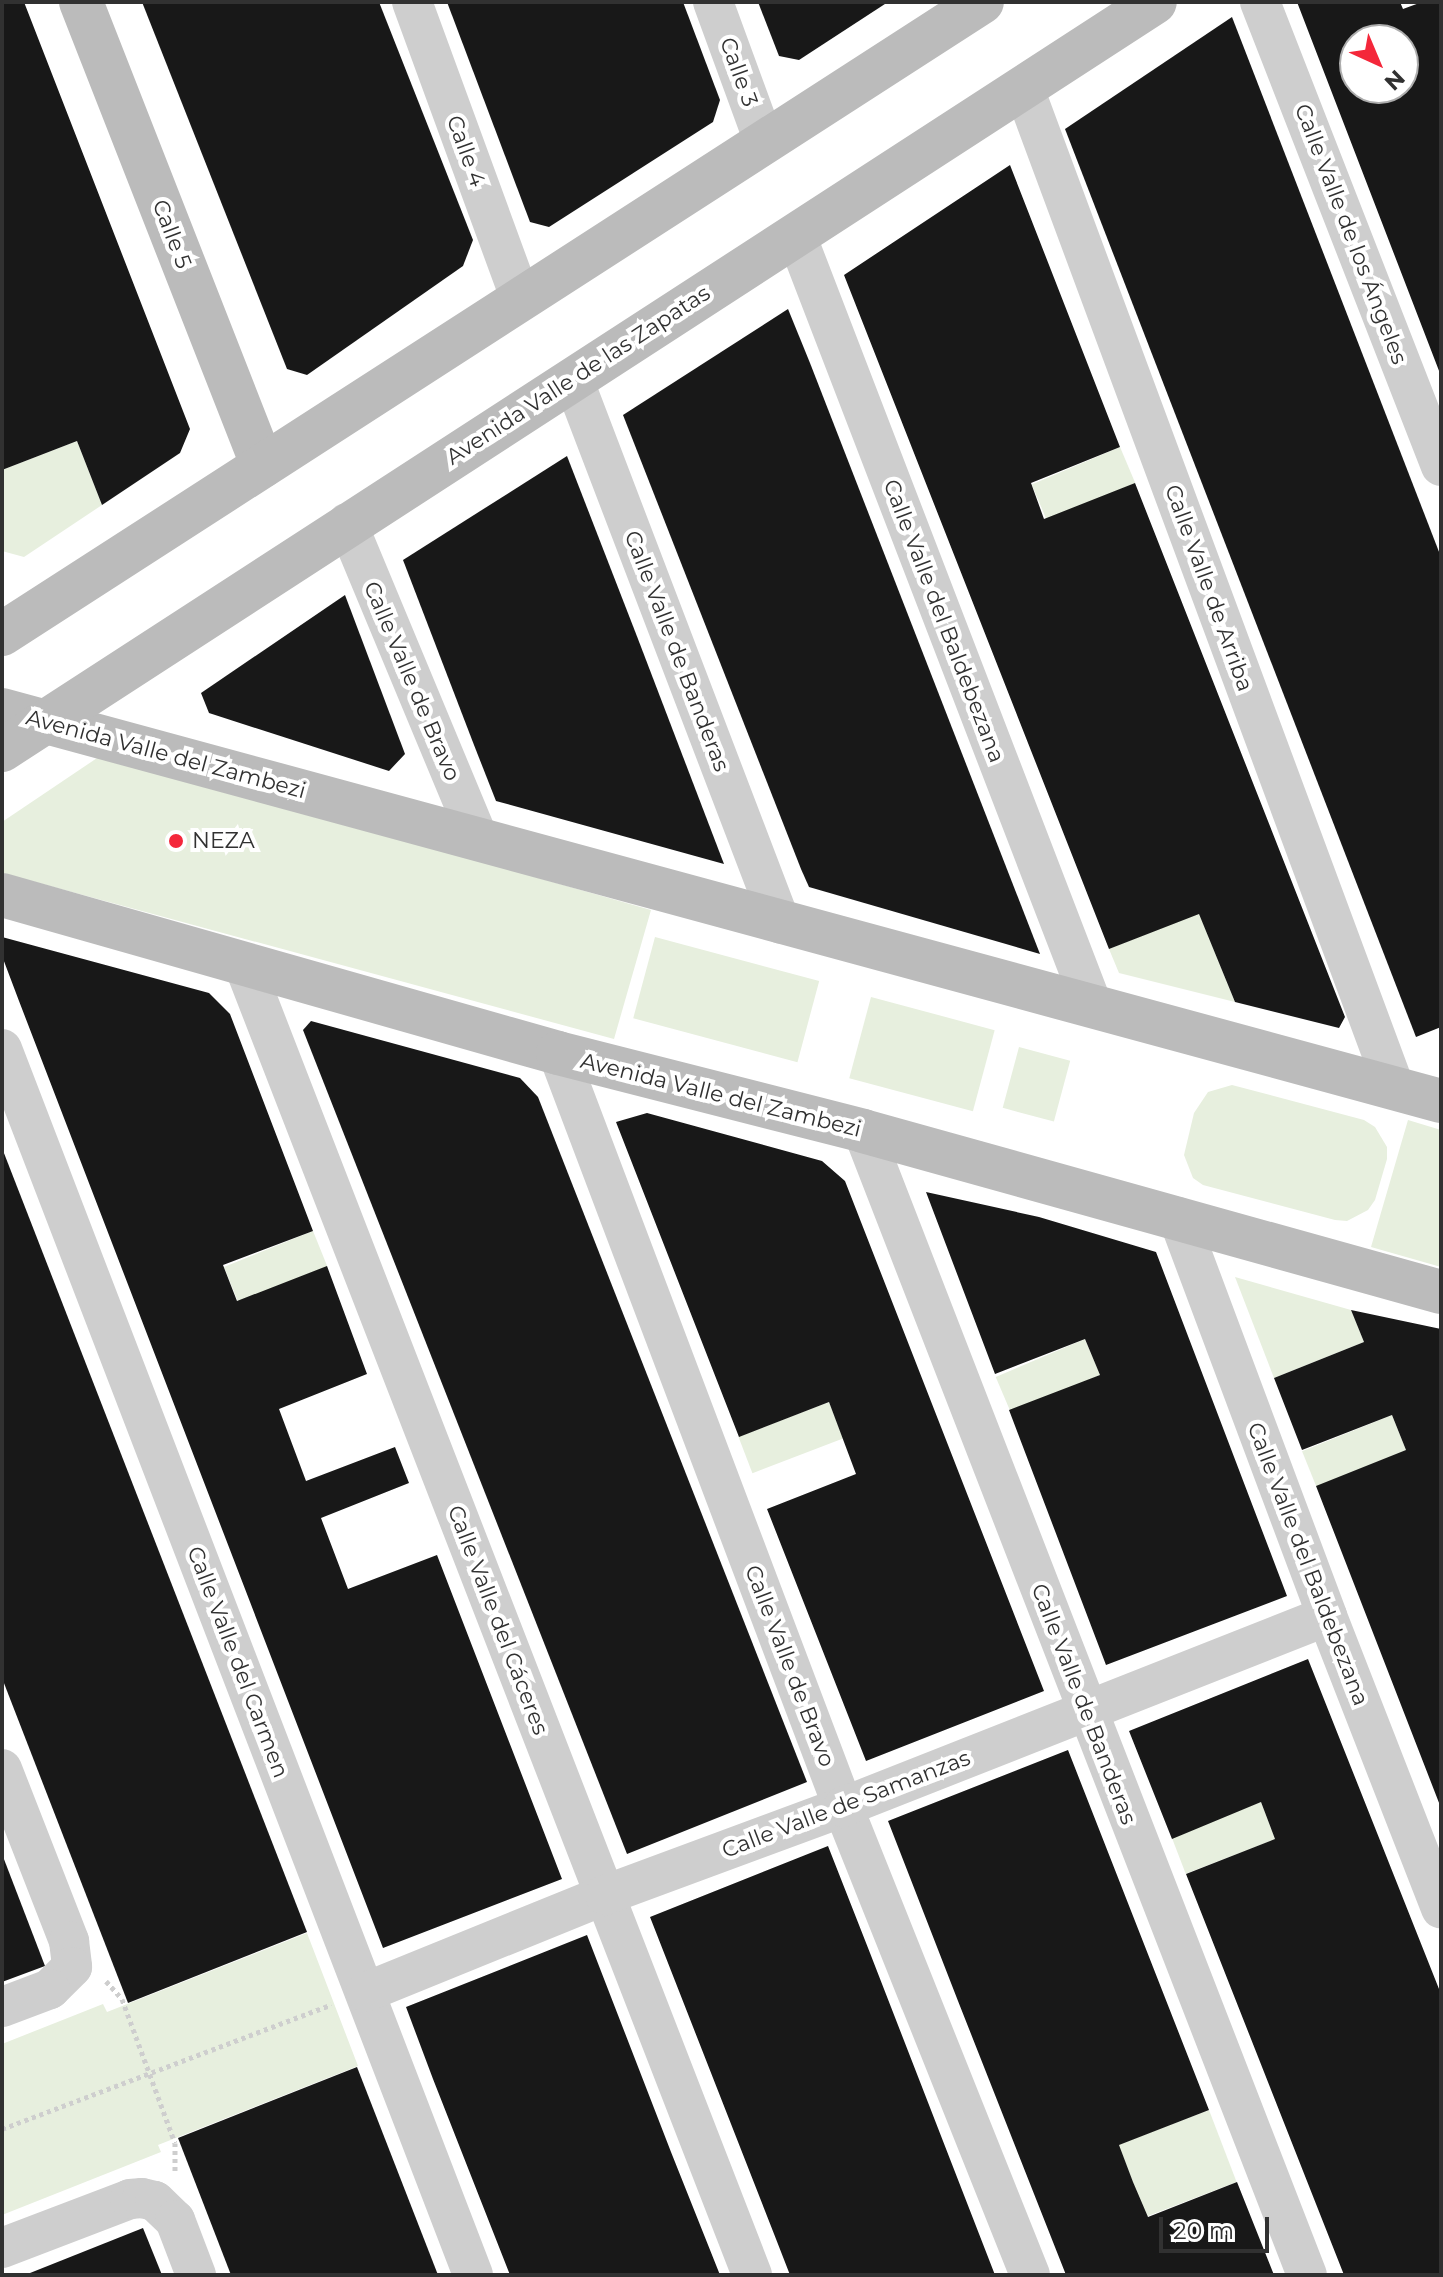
<!DOCTYPE html>
<meta charset="utf-8">
<style>
body{margin:0}
#map{position:relative;width:1443px;height:2277px;overflow:hidden;background:#fff;font-family:Montserrat,sans-serif}
div>[style]{position:absolute}
.green>*{inset:0;background:#e7efde;transform-origin:0 0}
.building>*{inset:0;background:#181818}
.path>*{height:5px;margin-top:-2.5px;transform-origin:0;background:repeating-linear-gradient(90deg,#cecece 0 4px,transparent 0 8px)}
.street>*{height:40px;margin:-20px;padding:0 20px;transform-origin:20px;border-radius:20px;background:#cecece}
.secondary>*{height:44px;margin:-22px;padding:0 22px;transform-origin:22px;border-radius:22px;background:#bbb}
.dots>*{width:22px;height:22px;translate:-50% -50%;box-sizing:border-box;border:4px solid #fff;border-radius:50%}
span{translate:-50% -50%;white-space:nowrap;text-align:center;line-height:1.15;-webkit-text-stroke:8px #fff;paint-order:stroke}
.street-label{font-size:22px;color:#313131}
.poi-label{font-size:22px;color:#313131}
.left{translate:0 -50%;text-align:left}
.frame{position:absolute;inset:0;border:4px solid #313131;pointer-events:none}
.north{position:absolute;left:1339px;top:24px;width:80px;height:80px;box-sizing:border-box;background:#fff;border:2px solid #adadad;border-radius:50%;rotate:136deg;font-size:22px;font-weight:700;line-height:32px;text-align:center;color:#313131}
.north::after{content:'';display:block;margin:auto;width:28px;height:36px;background:#f4273a;clip-path:polygon(50% 0,100% 100%,50% 72%,0 100%)}
.scale{position:absolute;left:1159px;top:2217px;width:110px;height:36px;box-sizing:border-box;border:4px solid #313131;border-top:0;padding-left:10px;font-size:24px;line-height:28px;white-space:nowrap;color:#313131;-webkit-text-stroke:6px #fff;paint-order:stroke}
</style>
<div id="map">
<div class="green">
<div style="clip-path:polygon(77px 441px,102px 505px,24px 557px,2px 551px,2px 470px)"></div>
<div style="left:1120px;top:447px;width:39px;height:96px;rotate:67deg"></div>
<div style="clip-path:polygon(103px 754px,651px 910px,614px 1039px,2px 873px,2px 822px)"></div>
<div style="clip-path:polygon(1199px 913px,1235px 1002px,1119px 973px,1109px 949px)"></div>
<div style="left:655px;top:937px;width:170px;height:84px;rotate:15deg"></div>
<div style="left:871px;top:997px;width:128px;height:84px;rotate:15deg"></div>
<div style="left:1019px;top:1047px;width:53px;height:63px;rotate:15deg"></div>
<div style="clip-path:polygon(1232px 1085px,1364px 1120px,1375px 1127px,1387px 1147px,1387px 1159px,1375px 1200px,1368px 1210px,1347px 1221px,1335px 1220px,1203px 1185px,1193px 1178px,1184px 1155px,1194px 1113px,1208px 1092px)"></div>
<div style="clip-path:polygon(1408px 1120px,1441px 1130px,1441px 1267px,1371px 1247px)"></div>
<div style="left:313px;top:1231px;width:38px;height:96px;rotate:68deg"></div>
<div style="clip-path:polygon(1235px 1277px,1351px 1310px,1364px 1342px,1274px 1378px)"></div>
<div style="left:1085px;top:1339px;width:39px;height:97px;rotate:67deg"></div>
<div style="left:829px;top:1402px;width:39px;height:97px;rotate:69deg"></div>
<div style="left:1392px;top:1415px;width:38px;height:97px;rotate:68deg"></div>
<div style="left:1261px;top:1802px;width:40px;height:96px;rotate:69deg"></div>
<div style="clip-path:polygon(307px 1933px,358px 2066px,158px 2145px,161px 2152px,2px 2215px,2px 2044px,103px 2004px,107px 2012px)"></div>
<div style="left:1209px;top:2110px;width:77px;height:97px;rotate:69deg"></div>
</div>
<div class="building">
<div style="clip-path:polygon(2px 2px,24px 2px,190px 429px,180px 453px,102px 505px,77px 441px,2px 470px)"></div>
<div style="clip-path:polygon(142px 2px,379px 2px,473px 240px,463px 266px,307px 375px,287px 369px)"></div>
<div style="clip-path:polygon(447px 2px,683px 2px,720px 100px,713px 122px,549px 227px,530px 222px)"></div>
<div style="clip-path:polygon(758px 2px,888px 2px,799px 60px,779px 56px)"></div>
<div style="clip-path:polygon(evenodd,1297px 2px,1400px 2px,1403px 9px,1422px 2px,1441px 2px,1441px 376px,1297px 2px,1355px 40px,1403px 40px,1403px 88px,1355px 88px,1355px 40px)"></div>
<div style="clip-path:polygon(1232px 17px,1441px 557px,1441px 1027px,1416px 1037px,1065px 129px)"></div>
<div style="clip-path:polygon(1010px 165px,1120px 447px,1031px 483px,1044px 519px,1135px 483px,1345px 1017px,1339px 1028px,1235px 1002px,1199px 914px,1109px 949px,844px 275px)"></div>
<div style="clip-path:polygon(788px 309px,810px 363px,1040px 954px,809px 887px,801px 869px,623px 415px)"></div>
<div style="clip-path:polygon(567px 456px,638px 639px,724px 864px,496px 801px,474px 745px,403px 560px)"></div>
<div style="clip-path:polygon(345px 595px,405px 754px,389px 771px,209px 713px,201px 693px)"></div>
<div style="clip-path:polygon(2px 937px,209px 993px,230px 1014px,313px 1231px,223px 1265px,237px 1301px,327px 1266px,367px 1374px,279px 1409px,306px 1481px,395px 1447px,409px 1483px,321px 1518px,348px 1589px,437px 1555px,562px 1879px,383px 1948px,19px 1001px,2px 956px)"></div>
<div style="clip-path:polygon(311px 1021px,520px 1078px,538px 1097px,807px 1782px,627px 1854px,303px 1030px)"></div>
<div style="clip-path:polygon(647px 1113px,822px 1161px,845px 1181px,1044px 1691px,866px 1761px,767px 1509px,856px 1474px,829px 1402px,739px 1437px,616px 1122px)"></div>
<div style="clip-path:polygon(2px 1148px,307px 1932px,128px 2003px,2px 1678px)"></div>
<div style="clip-path:polygon(926px 1192px,1039px 1217px,1156px 1252px,1287px 1596px,1106px 1665px,1009px 1410px,1100px 1375px,1085px 1339px,995px 1374px)"></div>
<div style="clip-path:polygon(1351px 1310px,1441px 1329px,1441px 1808px,1316px 1486px,1406px 1450px,1392px 1415px,1302px 1450px,1274px 1378px,1364px 1342px)"></div>
<div style="clip-path:polygon(1308px 1659px,1441px 1994px,1441px 2275px,1344px 2275px,1186px 1874px,1275px 1839px,1261px 1802px,1172px 1839px,1129px 1731px)"></div>
<div style="clip-path:polygon(1068px 1750px,1209px 2110px,1119px 2145px,1133px 2182px,1148px 2217px,1237px 2182px,1274px 2275px,1066px 2275px,958px 2001px,888px 1821px)"></div>
<div style="clip-path:polygon(828px 1846px,870px 1953px,995px 2275px,790px 2275px,776px 2239px,650px 1917px)"></div>
<div style="clip-path:polygon(2px 1854px,45px 1966px,2px 1982px)"></div>
<div style="clip-path:polygon(587px 1935px,671px 2152px,720px 2275px,510px 2275px,433px 2079px,406px 2007px)"></div>
<div style="clip-path:polygon(357px 2067px,438px 2275px,231px 2275px,178px 2138px)"></div>
<div style="clip-path:polygon(143px 2228px,162px 2275px,25px 2275px)"></div>
</div>
<div class="path">
<div style="left:106px;top:1981px;width:24px;rotate:48deg"></div>
<div style="left:122px;top:1999px;width:153px;rotate:69.8deg"></div>
<div style="left:175px;top:2143px;width:28px;rotate:90deg"></div>
<div style="left:2px;top:2129px;width:352px;rotate:-20.7deg"></div>
</div>
<div class="street">
<div style="left:412px;top:2px;width:317px;rotate:69.9deg"></div>
<div style="left:713px;top:2px;width:148px;rotate:69.9deg"></div>
<div style="left:1260px;top:2px;width:498px;rotate:68.7deg"></div>
<div style="left:1023px;top:86px;width:1070px;rotate:69.65deg"></div>
<div style="left:796px;top:235px;width:827px;rotate:68.96deg"></div>
<div style="left:573px;top:379px;width:583px;rotate:69.11deg"></div>
<div style="left:347px;top:523px;width:341px;rotate:67.4deg"></div>
<div style="left:244px;top:965px;width:1405px;rotate:68.8deg"></div>
<div style="left:2px;top:1049px;width:1313px;rotate:68.98deg"></div>
<div style="left:558px;top:1053px;width:806px;rotate:69.29deg"></div>
<div style="left:843px;top:1807px;width:504px;rotate:68.22deg"></div>
<div style="left:863px;top:1131px;width:1227px;rotate:68.79deg"></div>
<div style="left:1178px;top:1217px;width:426px;rotate:69.5deg"></div>
<div style="left:1327px;top:1616px;width:314px;rotate:68.7deg"></div>
<div style="left:2px;top:1769px;width:185px;rotate:68.7deg"></div>
<div style="left:69px;top:1941px;width:26px;rotate:83deg"></div>
<div style="left:72px;top:1967px;width:31px;rotate:135deg"></div>
<div style="left:50px;top:1989px;width:51px;rotate:159.4deg"></div>
<div style="left:366px;top:1992px;width:258px;rotate:-22.1deg"></div>
<div style="left:605px;top:1895px;width:254px;rotate:-20.3deg"></div>
<div style="left:843px;top:1807px;width:520px;rotate:-21.54deg"></div>
<div style="left:2px;top:2248px;width:137px;rotate:-20.9deg"></div>
<div style="left:130px;top:2199px;width:12px;rotate:-5deg"></div>
<div style="left:142px;top:2198px;width:13px;rotate:13deg"></div>
<div style="left:155px;top:2201px;width:28px;rotate:44deg"></div>
<div style="left:175px;top:2220px;width:59px;rotate:69.1deg"></div>
</div>
<div class="secondary">
<div style="left:81px;top:2px;width:498px;rotate:68.6deg"></div>
<div style="left:2px;top:634px;width:1166px;rotate:-32.82deg"></div>
<div style="left:2px;top:710px;width:1491px;rotate:15.2deg"></div>
<div style="left:2px;top:750px;width:1374px;rotate:-32.97deg"></div>
<div style="left:2px;top:895px;width:578px;rotate:15.86deg"></div>
<div style="left:558px;top:1053px;width:315px;rotate:14.3deg"></div>
<div style="left:863px;top:1131px;width:600px;rotate:15.57deg"></div>
</div>
<div class="dots">
<div style="left:176px;top:841px;background:#f4273a"></div>
</div>
<div class="street-label">
<span style="left:739px;top:72px;rotate:70deg">Calle 3</span>
<span style="left:466px;top:151px;rotate:70deg">Calle 4</span>
<span style="left:172px;top:234px;rotate:69deg">Calle 5</span>
<span style="left:1351px;top:234px;rotate:69deg">Calle Valle de los Ángeles</span>
<span style="left:578px;top:375px;rotate:-33deg">Avenida Valle de las Zapatas</span>
<span style="left:1209px;top:588px;rotate:70deg">Calle Valle de Arriba</span>
<span style="left:944px;top:621px;rotate:69deg">Calle Valle del Baldebezana</span>
<span style="left:677px;top:651px;rotate:69deg">Calle Valle de Banderas</span>
<span style="left:412px;top:681px;rotate:67deg">Calle Valle de Bravo</span>
<span style="left:166px;top:754px;rotate:15deg">Avenida Valle del Zambezi</span>
<span style="left:721px;top:1095px;rotate:14deg">Avenida Valle del Zambezi</span>
<span style="left:1308px;top:1564px;rotate:69deg">Calle Valle del Baldebezana</span>
<span style="left:498px;top:1620px;rotate:69deg">Calle Valle del Cáceres</span>
<span style="left:238px;top:1662px;rotate:69deg">Calle Valle del Carmen</span>
<span style="left:790px;top:1666px;rotate:69deg">Calle Valle de Bravo</span>
<span style="left:1084px;top:1704px;rotate:69deg">Calle Valle de Banderas</span>
<span style="left:846px;top:1804px;rotate:-21deg">Calle Valle de Samanzas</span>
</div>
<div class="poi-label">
<span class="left" style="left:192px;top:841px">NEZA</span>
</div>
<div class="frame"></div>
<div class="north">N</div>
<div class="scale">20 m</div>
</div>
